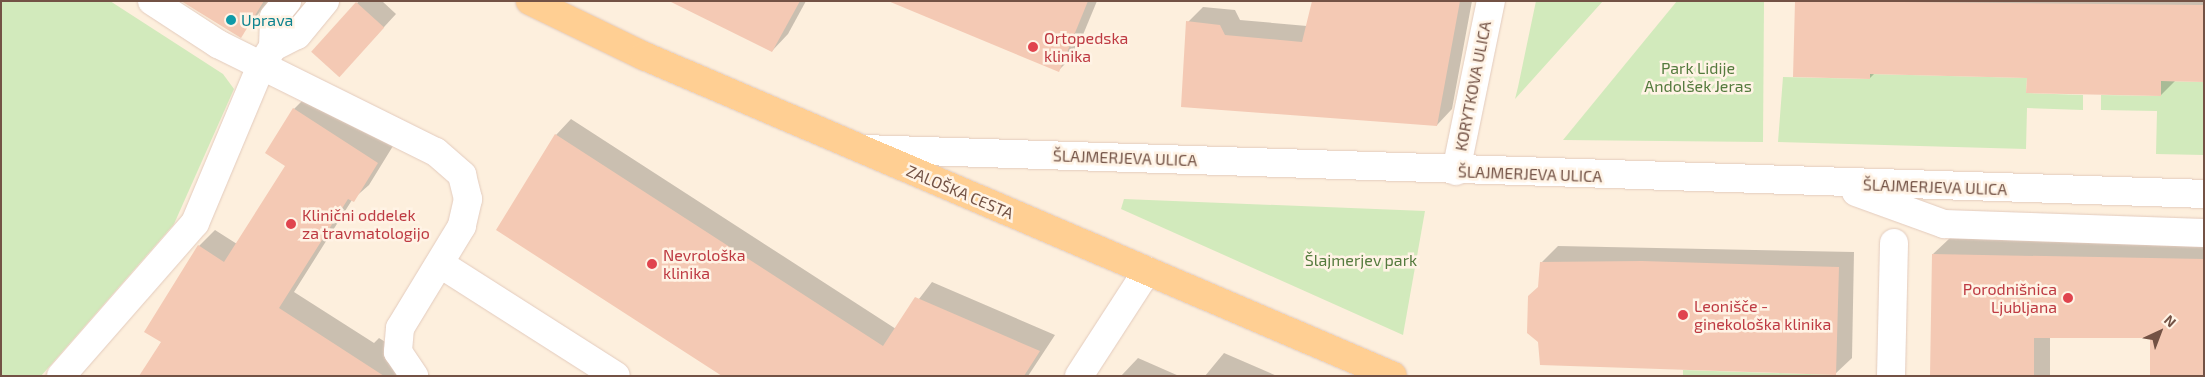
<!DOCTYPE html>
<meta charset="utf-8">
<style>
body{margin:0}
#map{position:relative;width:2205px;height:377px;overflow:hidden;background:#fdefdd;font-family:"Exo 2",sans-serif}
div>[style]{position:absolute}
.green>*{inset:0;background:#d2eabc}
.shadow>*{inset:0;background:#0003}
.building>*{inset:0;background:#f4c9b4;transform-origin:0 0}
.roads{filter:drop-shadow(0 0 1px #e3cbbd) drop-shadow(0 0 1px #e3cbbd)}
.minor>*{height:28px;margin:-14px;padding:0 14px;transform-origin:14px;border-radius:14px;background:#fff}
.major>*{height:28px;margin:-14px;padding:0 14px;transform-origin:14px;border-radius:14px;background:#ffcf93}
.dots>*{width:14px;height:14px;translate:-50% -50%;box-sizing:border-box;border:2px solid #fff3e5;border-radius:50%}
span{translate:-50% -50%;white-space:nowrap;text-align:center;line-height:1.15;-webkit-text-stroke:5px #fff3e5;paint-order:stroke}
.culture-label{font-size:16px;color:#0d838f}
.left{translate:0 -50%;text-align:left}
.health-label{font-size:16px;color:#be3a42}
.right{translate:-100% -50%;text-align:right}
.park-label{font-size:16px;color:#547a3d}
.street-label{font-size:16px;color:#735245}
.frame{position:absolute;inset:0;border:2px solid #735245;pointer-events:none}
.north{position:absolute;left:2135px;top:307px;width:50px;height:50px;-webkit-text-stroke:4px #fff3e5;paint-order:stroke;rotate:43deg;font-size:14px;font-weight:700;line-height:20px;text-align:center;color:#735245}
.north::after{content:'';display:block;margin:auto;width:18px;height:22px;background:#735245;clip-path:polygon(50% 0,100% 100%,50% 72%,0 100%)}
</style>
<div id="map">
<div class="green">
<div style="clip-path:polygon(1px 1px,110px 1px,223px 74px,234px 89px,174px 224px,41px 376px,1px 376px)"></div>
<div style="clip-path:polygon(1536px 1px,1603px 1px,1515px 99px,1518px 87px)"></div>
<div style="clip-path:polygon(1677px 1px,1764px 1px,1763px 142px,1563px 140px)"></div>
<div style="clip-path:polygon(1870px 74px,2027px 78px,2026px 93px,2083px 95px,2083px 110px,2027px 108px,2026px 149px,1778px 142px,1783px 77px,1870px 79px)"></div>
<div style="clip-path:polygon(2161px 81px,2204px 82px,2204px 155px,2156px 154px,2157px 111px,2101px 110px,2101px 95px,2161px 96px)"></div>
<div style="clip-path:polygon(1124px 199px,1425px 211px,1403px 335px,1121px 209px)"></div>
<div style="clip-path:polygon(1683px 370px,1836px 375px,1683px 376px)"></div>
</div>
<div class="shadow">
<div style="clip-path:polygon(186px 1px,269px 1px,240px 36px)"></div>
<div style="clip-path:polygon(359px 1px,382px 1px,396px 14px,339px 76px,313px 52px)"></div>
<div style="clip-path:polygon(676px 1px,806px 1px,788px 34px,772px 51px)"></div>
<div style="clip-path:polygon(946px 1px,1097px 1px,1075px 54px,1059px 70px)"></div>
<div style="clip-path:polygon(1313px 1px,1472px 1px,1452px 109px,1437px 125px,1188px 22px,1203px 7px,1235px 10px,1240px 20px,1307px 26px)"></div>
<div style="clip-path:polygon(1796px 1px,2204px 1px,2204px 81px,2176px 80px,2161px 95px,2028px 77px,1875px 73px,1870px 78px)"></div>
<div style="clip-path:polygon(310px 93px,393px 146px,369px 185px,352px 200px,294px 292px,374px 343px,379px 338px,409px 357px,423px 374px,438px 376px,141px 376px,162px 341px,199px 246px,215px 230px,237px 244px,287px 166px,294px 109px)"></div>
<div style="clip-path:polygon(571px 119px,896px 329px,932px 282px,1055px 335px,1028px 376px,724px 376px,556px 135px)"></div>
<div style="clip-path:polygon(1950px 238px,2204px 243px,2204px 376px,2151px 336px,2050px 336px,2050px 376px,1931px 376px,1933px 254px)"></div>
<div style="clip-path:polygon(1558px 246px,1854px 252px,1852px 358px,1835px 374px,1540px 286px,1542px 262px)"></div>
<div style="clip-path:polygon(1224px 353px,1277px 376px,1205px 376px)"></div>
<div style="clip-path:polygon(1138px 358px,1179px 376px,1121px 376px)"></div>
</div>
<div class="building">
<div style="clip-path:polygon(181px 1px,264px 1px,241px 38px)"></div>
<div style="clip-path:polygon(669px 1px,800px 1px,772px 52px)"></div>
<div style="clip-path:polygon(888px 1px,1088px 1px,1059px 72px)"></div>
<div style="clip-path:polygon(1312px 1px,1460px 1px,1437px 126px,1181px 107px,1186px 21px,1220px 25px,1225px 35px,1302px 42px)"></div>
<div style="clip-path:polygon(1795px 1px,2204px 5px,2204px 82px,2161px 81px,2161px 96px,2026px 93px,2027px 78px,1870px 74px,1870px 79px,1793px 77px)"></div>
<div style="left:356px;top:2px;width:38px;height:67px;rotate:42deg"></div>
<div style="clip-path:polygon(293px 108px,378px 163px,354px 202px,348px 199px,279px 308px,384px 376px,139px 376px,161px 342px,144px 332px,198px 245px,224px 262px,285px 166px,265px 153px)"></div>
<div style="clip-path:polygon(555px 134px,883px 346px,915px 297px,1040px 351px,1024px 376px,722px 376px,496px 230px)"></div>
<div style="clip-path:polygon(1932px 254px,2204px 259px,2204px 376px,2150px 376px,2150px 338px,2034px 338px,2034px 376px,1930px 376px)"></div>
<div style="clip-path:polygon(1642px 261px,1839px 267px,1836px 375px,1540px 365px,1538px 342px,1527px 333px,1528px 296px,1538px 287px,1540px 262px)"></div>
</div>
<div class="roads">
<div class="minor">
<div style="left:152px;top:1px;width:79px;rotate:33.1deg"></div>
<div style="left:218px;top:44px;width:243px;rotate:26.4deg"></div>
<div style="left:436px;top:152px;width:35px;rotate:41deg"></div>
<div style="left:462px;top:175px;width:25px;rotate:76deg"></div>
<div style="left:468px;top:199px;width:28px;rotate:103deg"></div>
<div style="left:462px;top:226px;width:119px;rotate:121.3deg"></div>
<div style="left:400px;top:328px;width:24px;rotate:95deg"></div>
<div style="left:398px;top:352px;width:29px;rotate:56deg"></div>
<div style="left:273px;top:47px;width:30px;rotate:-88deg"></div>
<div style="left:274px;top:17px;width:21px;rotate:-51deg"></div>
<div style="left:864px;top:149px;width:1341px;rotate:1.92deg"></div>
<div style="left:1456px;top:171px;width:174px;rotate:-78.4deg"></div>
<div style="left:1856px;top:192px;width:94px;rotate:20deg"></div>
<div style="left:1944px;top:224px;width:260px;rotate:2deg"></div>
<div style="left:442px;top:265px;width:206px;rotate:32.5deg"></div>
<div style="left:61px;top:376px;width:203px;rotate:-48.8deg"></div>
<div style="left:195px;top:223px;width:170px;rotate:-67.2deg"></div>
<div style="left:261px;top:66px;width:22px;rotate:-58deg"></div>
<div style="left:273px;top:47px;width:27px;rotate:-27deg"></div>
<div style="left:297px;top:35px;width:44px;rotate:-50.5deg"></div>
<div style="left:1079px;top:376px;width:125px;rotate:-57.1deg"></div>
<div style="left:1891px;top:376px;width:133px;rotate:-88.7deg"></div>
</div>
<div class="major">
<div style="left:530px;top:1px;width:127px;rotate:25.8deg"></div>
<div style="left:644px;top:56px;width:814px;rotate:23.13deg"></div>
</div>
</div>
<div class="dots">
<div style="left:231px;top:20px;background:#0f9aa8"></div>
<div style="left:1033px;top:47px;background:#e0444e"></div>
<div style="left:291px;top:224px;background:#e0444e"></div>
<div style="left:652px;top:264px;background:#e0444e"></div>
<div style="left:2068px;top:298px;background:#e0444e"></div>
<div style="left:1683px;top:315px;background:#e0444e"></div>
</div>
<div class="culture-label">
<span class="left" style="left:241px;top:20px">Uprava</span>
</div>
<div class="health-label">
<span class="left" style="left:1044px;top:47px">Ortopedska<br>klinika</span>
<span class="left" style="left:302px;top:224px">Klinični oddelek<br>za travmatologijo</span>
<span class="left" style="left:663px;top:264px">Nevrološka<br>klinika</span>
<span class="right" style="left:2057px;top:298px">Porodnišnica<br>Ljubljana</span>
<span class="left" style="left:1694px;top:315px">Leonišče -<br>ginekološka klinika</span>
</div>
<div class="park-label">
<span style="left:1698px;top:77px">Park Lidije<br>Andolšek Jeras</span>
<span style="left:1361px;top:260px">Šlajmerjev park</span>
</div>
<div class="street-label">
<span style="left:1473px;top:86px;rotate:-79deg">KORYTKOVA ULICA</span>
<span style="left:1125px;top:158px;rotate:2deg">ŠLAJMERJEVA ULICA</span>
<span style="left:1530px;top:174px;rotate:2deg">ŠLAJMERJEVA ULICA</span>
<span style="left:1935px;top:187px;rotate:2deg">ŠLAJMERJEVA ULICA</span>
<span style="left:960px;top:192px;rotate:23deg">ZALOŠKA CESTA</span>
</div>
<div class="frame"></div>
<div class="north">N</div>
</div>
